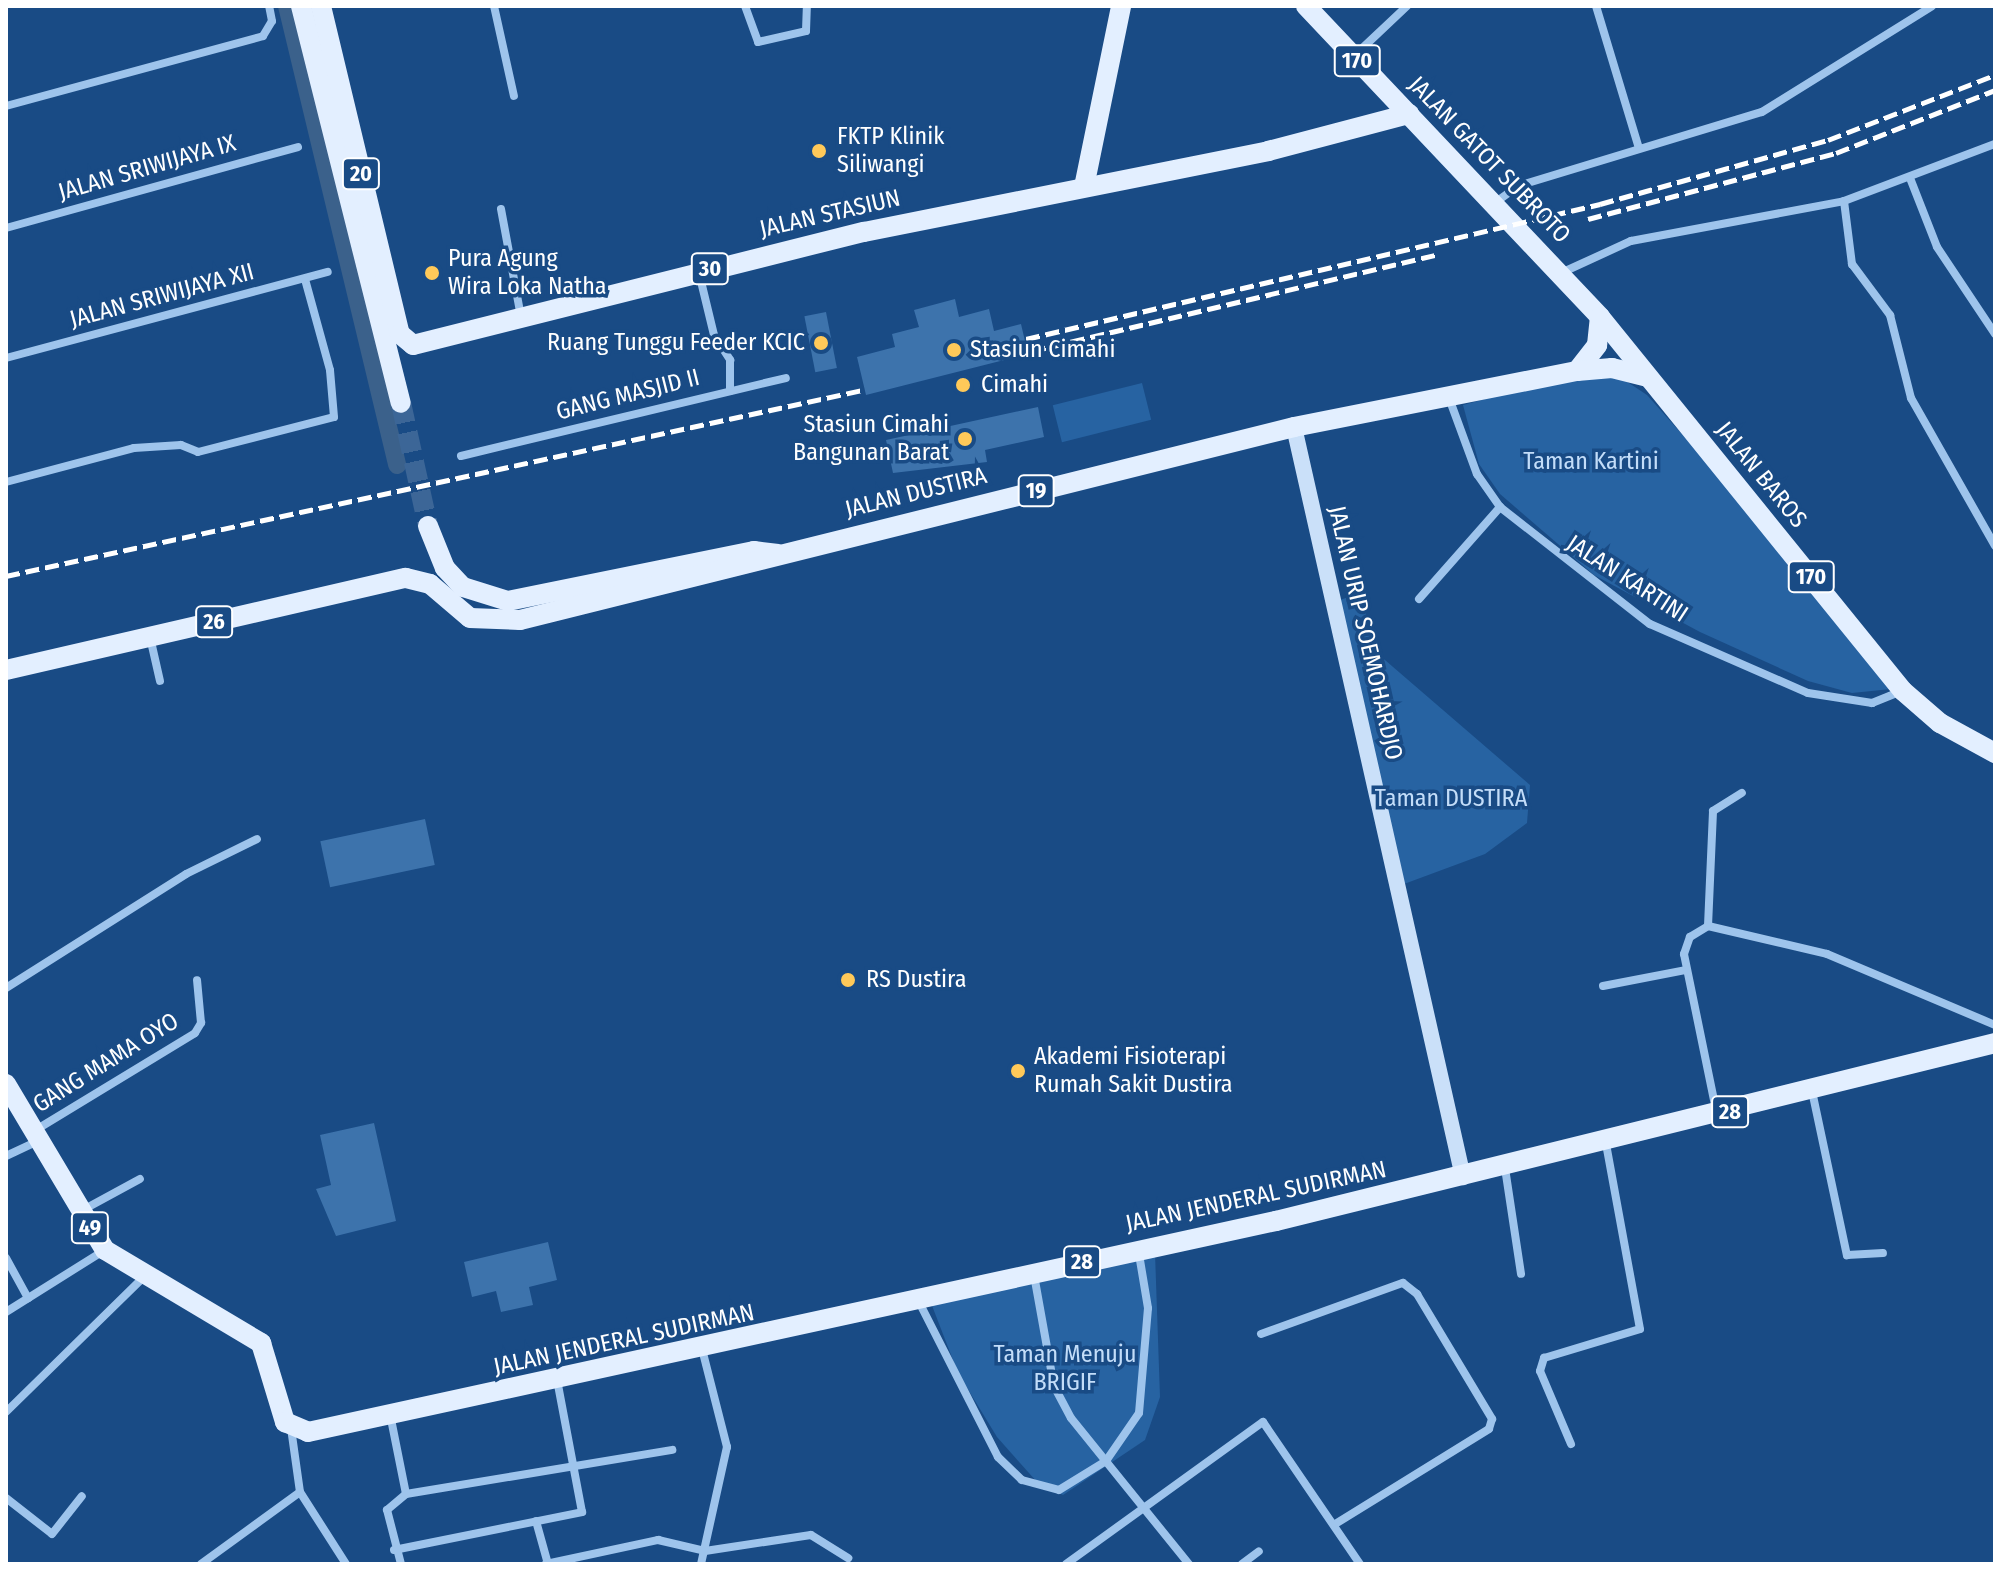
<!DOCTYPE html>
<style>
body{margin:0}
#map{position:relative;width:2001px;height:1570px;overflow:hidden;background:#194b85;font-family:"Fira Sans Condensed",sans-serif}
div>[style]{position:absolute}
.green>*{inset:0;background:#2763a2;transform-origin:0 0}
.canal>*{height:18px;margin:-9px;padding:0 9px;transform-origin:9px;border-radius:9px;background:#3b618b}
.building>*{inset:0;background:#3d73ac;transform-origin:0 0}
.primary-tunnel>*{height:20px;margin-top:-10px;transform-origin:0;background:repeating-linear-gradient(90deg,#3c6697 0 20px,transparent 0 30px)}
.minor>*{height:8px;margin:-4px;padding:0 4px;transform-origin:4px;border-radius:4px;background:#9ec4ec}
.secondary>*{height:16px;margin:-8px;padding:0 8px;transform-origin:8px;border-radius:8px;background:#cae0f9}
.primary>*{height:20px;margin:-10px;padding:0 10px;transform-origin:10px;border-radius:10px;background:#e3efff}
.rail>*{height:5px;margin-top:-2.5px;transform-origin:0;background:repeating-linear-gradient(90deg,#fff 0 14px,transparent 0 20px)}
.dots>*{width:22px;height:22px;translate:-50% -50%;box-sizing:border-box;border:4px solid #194b85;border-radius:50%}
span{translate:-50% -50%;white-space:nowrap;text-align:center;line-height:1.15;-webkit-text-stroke:7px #194b85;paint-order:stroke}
.shield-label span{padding:2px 6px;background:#194b85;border:2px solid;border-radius:6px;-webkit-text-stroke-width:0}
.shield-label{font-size:22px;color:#fff;font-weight:700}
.poi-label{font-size:24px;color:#fff}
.left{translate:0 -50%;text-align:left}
.right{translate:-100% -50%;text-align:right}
.street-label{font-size:24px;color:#fff}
.park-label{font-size:24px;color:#c3ddf9}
.frame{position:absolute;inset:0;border:8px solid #fff;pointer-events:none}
</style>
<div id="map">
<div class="green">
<div style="clip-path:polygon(1617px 375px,1647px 395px,1714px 470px,1891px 689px,1852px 693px,1808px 681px,1700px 632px,1594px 575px,1500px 494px,1479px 464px,1463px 405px,1571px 376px)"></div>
<div style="left:1142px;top:383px;width:38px;height:92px;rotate:76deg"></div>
<div style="clip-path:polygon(1360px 593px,1378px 654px,1530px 785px,1527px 823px,1485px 854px,1404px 884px,1337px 601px)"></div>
<div style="clip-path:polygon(1155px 1253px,1160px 1397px,1145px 1440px,1063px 1495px,1037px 1482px,997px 1437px,958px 1373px,931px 1303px)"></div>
</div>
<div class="canal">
<div style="left:287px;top:6px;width:472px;rotate:76.5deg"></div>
</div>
<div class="building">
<div style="clip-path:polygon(955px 299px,959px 317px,989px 309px,994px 331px,1021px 324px,1028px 354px,866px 395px,857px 357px,895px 347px,892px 334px,919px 327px,914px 310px)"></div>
<div style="left:826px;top:312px;width:57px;height:22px;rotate:79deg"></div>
<div style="clip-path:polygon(1038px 407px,1044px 437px,985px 450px,987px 462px,893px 473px,886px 440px)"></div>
<div style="left:425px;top:819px;width:47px;height:107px;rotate:78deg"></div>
<div style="clip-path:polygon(374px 1123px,396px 1221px,336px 1236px,316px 1189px,331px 1185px,320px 1135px)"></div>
<div style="clip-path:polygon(548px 1242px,557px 1280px,529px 1287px,533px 1305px,501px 1312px,496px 1291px,472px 1297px,464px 1262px)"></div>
</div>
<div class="primary-tunnel">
<div style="left:401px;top:403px;width:126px;rotate:77.6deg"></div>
</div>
<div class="minor">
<div style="left:494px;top:6px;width:92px;rotate:77.5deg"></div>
<div style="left:745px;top:6px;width:38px;rotate:70deg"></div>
<div style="left:758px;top:42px;width:49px;rotate:-12.9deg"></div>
<div style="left:806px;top:31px;width:25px;rotate:-88deg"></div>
<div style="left:1596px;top:6px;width:148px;rotate:73.2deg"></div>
<div style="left:1354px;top:56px;width:73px;rotate:-43.3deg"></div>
<div style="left:6px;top:106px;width:266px;rotate:-15.2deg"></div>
<div style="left:263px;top:36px;width:17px;rotate:-59deg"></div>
<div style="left:272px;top:21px;width:15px;rotate:-101deg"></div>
<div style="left:1910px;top:178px;width:74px;rotate:68.6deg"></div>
<div style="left:1937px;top:247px;width:105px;rotate:56.3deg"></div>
<div style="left:1844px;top:201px;width:64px;rotate:82.8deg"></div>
<div style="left:1852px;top:264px;width:64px;rotate:53.3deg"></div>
<div style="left:1890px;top:315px;width:86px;rotate:75.8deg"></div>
<div style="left:1911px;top:398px;width:170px;rotate:60.4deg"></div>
<div style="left:1496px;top:202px;width:27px;rotate:-36deg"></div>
<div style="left:1518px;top:186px;width:255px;rotate:-16.9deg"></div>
<div style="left:1762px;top:112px;width:200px;rotate:-31.9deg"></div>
<div style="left:501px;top:209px;width:110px;rotate:79.5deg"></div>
<div style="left:6px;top:228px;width:303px;rotate:-15.5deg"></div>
<div style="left:699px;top:273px;width:64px;rotate:76.4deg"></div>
<div style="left:714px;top:335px;width:30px;rotate:57deg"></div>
<div style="left:730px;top:360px;width:31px;rotate:90deg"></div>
<div style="left:1561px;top:273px;width:77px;rotate:-24.6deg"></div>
<div style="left:1631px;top:241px;width:217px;rotate:-10.6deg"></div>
<div style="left:1844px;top:201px;width:161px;rotate:-20.7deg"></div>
<div style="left:6px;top:358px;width:333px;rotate:-15deg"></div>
<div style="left:1449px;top:398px;width:81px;rotate:69.8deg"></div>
<div style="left:1477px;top:474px;width:40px;rotate:55.1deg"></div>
<div style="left:1500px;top:507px;width:190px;rotate:38deg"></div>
<div style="left:1650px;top:624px;width:172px;rotate:23.6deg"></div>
<div style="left:1808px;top:693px;width:65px;rotate:8.9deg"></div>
<div style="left:1872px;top:703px;width:32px;rotate:-22deg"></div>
<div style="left:461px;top:456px;width:334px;rotate:-13.5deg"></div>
<div style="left:6px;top:482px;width:132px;rotate:-14.9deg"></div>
<div style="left:134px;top:448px;width:47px;rotate:-3.7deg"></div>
<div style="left:181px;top:445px;width:18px;rotate:22deg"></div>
<div style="left:198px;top:452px;width:140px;rotate:-14.4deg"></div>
<div style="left:334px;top:417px;width:47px;rotate:-94.9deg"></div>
<div style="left:330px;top:370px;width:94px;rotate:-105.4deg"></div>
<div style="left:1419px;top:599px;width:123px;rotate:-48.6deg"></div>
<div style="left:150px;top:637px;width:45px;rotate:77.2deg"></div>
<div style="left:1708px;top:926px;width:115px;rotate:-87.5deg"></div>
<div style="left:1713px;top:811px;width:34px;rotate:-32deg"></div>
<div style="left:1603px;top:986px;width:85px;rotate:-10.9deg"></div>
<div style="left:6px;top:988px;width:213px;rotate:-32.3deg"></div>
<div style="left:186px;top:874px;width:79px;rotate:-26.2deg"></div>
<div style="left:1812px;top:1091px;width:168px;rotate:78deg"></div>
<div style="left:1847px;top:1255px;width:36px;rotate:-3deg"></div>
<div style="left:1716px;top:1110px;width:159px;rotate:-101.6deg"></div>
<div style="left:1684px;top:954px;width:18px;rotate:-71deg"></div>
<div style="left:1690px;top:937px;width:21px;rotate:-31deg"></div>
<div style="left:1708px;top:926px;width:122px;rotate:13.2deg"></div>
<div style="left:1827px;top:954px;width:182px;rotate:22.9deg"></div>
<div style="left:34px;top:1131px;width:188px;rotate:-31.3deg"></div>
<div style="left:195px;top:1033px;width:12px;rotate:-59deg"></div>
<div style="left:201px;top:1023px;width:43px;rotate:-95.3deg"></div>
<div style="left:6px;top:1156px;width:35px;rotate:-25deg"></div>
<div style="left:1505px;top:1168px;width:107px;rotate:81.4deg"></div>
<div style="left:81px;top:1211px;width:67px;rotate:-28.5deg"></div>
<div style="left:6px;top:1258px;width:46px;rotate:61.2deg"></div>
<div style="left:1034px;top:1275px;width:113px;rotate:79.8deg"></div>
<div style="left:1054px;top:1386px;width:36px;rotate:62deg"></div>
<div style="left:1071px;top:1418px;width:188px;rotate:51.1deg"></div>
<div style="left:919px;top:1302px;width:174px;rotate:63deg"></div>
<div style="left:998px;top:1457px;width:33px;rotate:44deg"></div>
<div style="left:1022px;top:1480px;width:38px;rotate:15deg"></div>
<div style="left:1059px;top:1490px;width:55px;rotate:-31.7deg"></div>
<div style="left:1106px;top:1461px;width:58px;rotate:-55.5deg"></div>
<div style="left:1139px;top:1413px;width:105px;rotate:-85.1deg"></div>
<div style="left:1148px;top:1308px;width:55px;rotate:-99.5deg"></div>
<div style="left:6px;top:1312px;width:117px;rotate:-32.1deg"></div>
<div style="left:1261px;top:1334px;width:151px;rotate:-19.8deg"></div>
<div style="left:1403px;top:1283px;width:18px;rotate:38deg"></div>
<div style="left:1417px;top:1294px;width:146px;rotate:59deg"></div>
<div style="left:1492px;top:1419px;width:10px;rotate:107deg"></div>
<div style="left:1489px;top:1429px;width:181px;rotate:148.3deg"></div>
<div style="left:6px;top:1412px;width:193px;rotate:-44.4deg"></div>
<div style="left:391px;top:1419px;width:76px;rotate:78.7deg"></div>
<div style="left:291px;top:1428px;width:65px;rotate:82deg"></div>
<div style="left:300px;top:1492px;width:85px;rotate:57.4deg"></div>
<div style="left:1571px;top:1444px;width:79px;rotate:-113deg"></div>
<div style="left:1540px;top:1371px;width:14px;rotate:-73deg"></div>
<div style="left:1544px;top:1358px;width:100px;rotate:-16.8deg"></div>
<div style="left:1640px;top:1329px;width:189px;rotate:-100.4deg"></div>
<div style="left:6px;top:1498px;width:58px;rotate:38deg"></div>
<div style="left:52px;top:1534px;width:48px;rotate:-51.7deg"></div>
<div style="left:536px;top:1521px;width:45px;rotate:74.4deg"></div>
<div style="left:394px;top:1550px;width:192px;rotate:-11.4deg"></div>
<div style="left:582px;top:1512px;width:134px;rotate:-100.7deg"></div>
<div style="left:201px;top:1564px;width:122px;rotate:-36deg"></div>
<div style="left:401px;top:1564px;width:56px;rotate:-104.5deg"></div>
<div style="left:387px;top:1510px;width:25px;rotate:-40deg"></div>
<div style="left:406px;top:1494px;width:270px;rotate:-9.4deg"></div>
<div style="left:546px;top:1564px;width:115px;rotate:-12.1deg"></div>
<div style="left:658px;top:1540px;width:48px;rotate:13.2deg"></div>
<div style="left:705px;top:1551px;width:107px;rotate:-8.6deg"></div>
<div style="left:811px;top:1535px;width:44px;rotate:31.9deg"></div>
<div style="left:701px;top:1564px;width:120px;rotate:-77.5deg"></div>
<div style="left:727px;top:1447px;width:101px;rotate:-104.3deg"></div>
<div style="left:1066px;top:1564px;width:243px;rotate:-35.8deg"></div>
<div style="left:1263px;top:1422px;width:172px;rotate:55.7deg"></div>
<div style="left:1242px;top:1564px;width:21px;rotate:-37deg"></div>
</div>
<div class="secondary">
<div style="left:1294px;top:427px;width:769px;rotate:77.3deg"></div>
</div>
<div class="primary">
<div style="left:301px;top:6px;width:409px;rotate:75.9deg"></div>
<div style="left:321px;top:6px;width:337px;rotate:76.5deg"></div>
<div style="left:400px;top:334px;width:17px;rotate:40deg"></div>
<div style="left:413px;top:345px;width:465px;rotate:-14.1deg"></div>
<div style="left:864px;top:232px;width:412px;rotate:-11.3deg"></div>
<div style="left:1268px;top:151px;width:146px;rotate:-14.7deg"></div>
<div style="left:1306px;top:6px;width:428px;rotate:46.6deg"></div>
<div style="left:1600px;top:317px;width:481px;rotate:51deg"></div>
<div style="left:1903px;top:691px;width:49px;rotate:40.9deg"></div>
<div style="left:1940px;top:723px;width:63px;rotate:28.6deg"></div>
<div style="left:1084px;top:187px;width:185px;rotate:-78.4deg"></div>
<div style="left:1577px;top:371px;width:33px;rotate:-52deg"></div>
<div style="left:1597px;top:345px;width:28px;rotate:-84deg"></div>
<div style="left:428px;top:526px;width:45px;rotate:68deg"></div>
<div style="left:445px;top:568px;width:26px;rotate:47deg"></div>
<div style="left:463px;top:587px;width:47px;rotate:17.3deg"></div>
<div style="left:508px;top:601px;width:251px;rotate:-11.5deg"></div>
<div style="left:754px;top:551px;width:24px;rotate:7deg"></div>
<div style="left:6px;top:670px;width:410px;rotate:-13deg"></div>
<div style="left:406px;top:578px;width:25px;rotate:14deg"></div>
<div style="left:430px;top:584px;width:52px;rotate:40.4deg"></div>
<div style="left:470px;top:618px;width:50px;rotate:2.3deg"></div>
<div style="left:520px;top:620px;width:798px;rotate:-14deg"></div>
<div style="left:1294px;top:427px;width:288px;rotate:-11.2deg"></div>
<div style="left:1577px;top:371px;width:35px;rotate:-5deg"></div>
<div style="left:1612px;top:368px;width:36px;rotate:14deg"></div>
<div style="left:6px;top:1084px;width:193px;rotate:59.2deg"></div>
<div style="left:105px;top:1250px;width:182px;rotate:30.8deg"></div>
<div style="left:261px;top:1343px;width:83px;rotate:73.1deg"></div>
<div style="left:285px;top:1422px;width:25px;rotate:23deg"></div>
<div style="left:308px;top:1432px;width:991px;rotate:-12.3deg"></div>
<div style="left:1276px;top:1221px;width:741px;rotate:-13.9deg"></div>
</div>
<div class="rail">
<div style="left:1588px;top:219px;width:257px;rotate:-14.9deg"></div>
<div style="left:1836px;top:153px;width:171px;rotate:-21.6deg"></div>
<div style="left:1026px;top:339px;width:590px;rotate:-13.23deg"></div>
<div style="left:1600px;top:204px;width:237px;rotate:-15.7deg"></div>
<div style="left:1828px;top:140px;width:179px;rotate:-21.3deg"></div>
<div style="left:1032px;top:351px;width:415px;rotate:-13.4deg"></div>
<div style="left:6px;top:576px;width:877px;rotate:-12.25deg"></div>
</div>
<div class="dots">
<div style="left:819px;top:151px;background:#ffc959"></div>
<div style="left:432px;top:273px;background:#ffc959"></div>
<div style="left:821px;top:343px;background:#ffc959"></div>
<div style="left:954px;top:350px;background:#ffc959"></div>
<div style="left:963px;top:385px;background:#ffc959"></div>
<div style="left:965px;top:439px;background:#ffc959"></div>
<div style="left:848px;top:980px;background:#ffc959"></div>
<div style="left:1018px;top:1071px;background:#ffc959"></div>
</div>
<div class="shield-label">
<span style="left:1357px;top:61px">170</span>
<span style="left:361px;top:174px">20</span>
<span style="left:710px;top:269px">30</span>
<span style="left:1036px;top:491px">19</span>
<span style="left:1811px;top:577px">170</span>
<span style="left:214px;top:622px">26</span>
<span style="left:1730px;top:1112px">28</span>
<span style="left:90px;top:1228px">49</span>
<span style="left:1082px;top:1262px">28</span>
</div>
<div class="poi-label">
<span class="left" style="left:837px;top:151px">FKTP Klinik<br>Siliwangi</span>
<span class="left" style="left:448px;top:273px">Pura Agung<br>Wira Loka Natha</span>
<span class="right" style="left:805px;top:343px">Ruang Tunggu Feeder KCIC</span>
<span class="left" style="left:970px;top:350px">Stasiun Cimahi</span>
<span class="left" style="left:981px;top:385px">Cimahi</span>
<span class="right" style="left:949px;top:439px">Stasiun Cimahi<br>Bangunan Barat</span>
<span class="left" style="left:866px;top:980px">RS Dustira</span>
<span class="left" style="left:1034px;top:1071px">Akademi Fisioterapi<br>Rumah Sakit Dustira</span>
</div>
<div class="street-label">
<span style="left:1489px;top:160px;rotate:46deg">JALAN GATOT SUBROTO</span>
<span style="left:147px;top:168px;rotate:-16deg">JALAN SRIWIJAYA IX</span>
<span style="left:830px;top:214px;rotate:-13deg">JALAN STASIUN</span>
<span style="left:162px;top:296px;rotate:-15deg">JALAN SRIWIJAYA XII</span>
<span style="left:628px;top:395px;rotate:-14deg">GANG MASJID II</span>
<span style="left:1761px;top:475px;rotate:51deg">JALAN BAROS</span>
<span style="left:916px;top:493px;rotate:-14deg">JALAN DUSTIRA</span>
<span style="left:1627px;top:579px;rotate:33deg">JALAN KARTINI</span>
<span style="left:1365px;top:633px;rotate:77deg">JALAN URIP SOEMOHARDJO</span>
<span style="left:106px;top:1063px;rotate:-32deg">GANG MAMA OYO</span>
<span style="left:1256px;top:1197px;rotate:-12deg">JALAN JENDERAL SUDIRMAN</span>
<span style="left:624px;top:1340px;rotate:-12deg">JALAN JENDERAL SUDIRMAN</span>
</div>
<div class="park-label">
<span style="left:1591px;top:462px">Taman Kartini</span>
<span style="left:1451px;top:799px">Taman DUSTIRA</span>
<span style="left:1065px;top:1369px">Taman Menuju<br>BRIGIF</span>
</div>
<div class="frame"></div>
</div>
